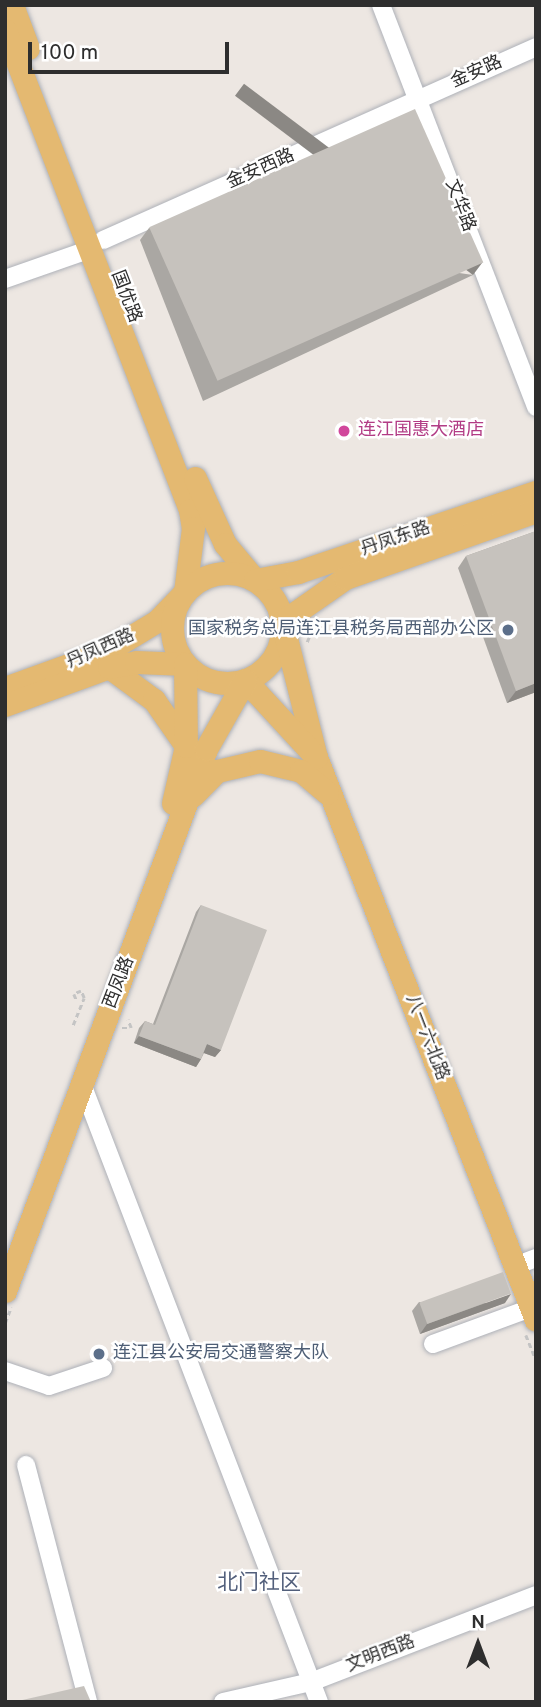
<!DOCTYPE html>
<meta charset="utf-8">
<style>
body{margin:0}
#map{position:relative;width:541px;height:1707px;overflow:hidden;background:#ede7e2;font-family:Overpass,"Noto Sans SC",sans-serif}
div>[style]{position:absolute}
.path>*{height:2.5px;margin-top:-1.25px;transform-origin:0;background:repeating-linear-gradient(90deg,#c4c4c4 0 5px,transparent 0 8.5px)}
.roads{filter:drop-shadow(0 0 2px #aeb1b8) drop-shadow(0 0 2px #aeb1b8)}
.minor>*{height:18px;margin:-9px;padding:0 9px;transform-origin:9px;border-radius:9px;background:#fff}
.major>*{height:23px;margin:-11.5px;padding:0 11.5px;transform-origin:11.5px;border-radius:11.5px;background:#e4b971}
.major>.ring{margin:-11.5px;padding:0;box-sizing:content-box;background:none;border:23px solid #e4b971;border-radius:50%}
.wall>*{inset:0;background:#aaa7a3}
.shaded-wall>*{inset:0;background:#8b8884;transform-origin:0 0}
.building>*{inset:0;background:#c6c2bd;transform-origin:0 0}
.dots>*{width:19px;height:19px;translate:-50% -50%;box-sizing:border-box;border:4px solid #fff;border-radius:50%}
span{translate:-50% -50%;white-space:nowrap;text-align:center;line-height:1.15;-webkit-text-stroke:5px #fff;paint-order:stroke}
.street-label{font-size:18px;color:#2e2e2e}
.hotel-label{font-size:18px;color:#b23c85}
.left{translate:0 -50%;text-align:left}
.service-label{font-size:18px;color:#4e5e75}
.right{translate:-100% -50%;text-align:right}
.quarter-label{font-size:21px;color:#525f7b}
.frame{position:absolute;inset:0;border:7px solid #2e2e2e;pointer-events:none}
.north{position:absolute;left:443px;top:1609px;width:70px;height:70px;-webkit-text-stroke:5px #fff;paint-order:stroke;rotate:0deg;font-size:19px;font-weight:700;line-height:28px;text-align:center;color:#2e2e2e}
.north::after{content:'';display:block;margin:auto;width:24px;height:32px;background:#2e2e2e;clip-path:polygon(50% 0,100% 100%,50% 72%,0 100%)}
.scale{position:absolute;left:28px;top:42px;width:201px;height:32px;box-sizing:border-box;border:4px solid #2e2e2e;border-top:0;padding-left:9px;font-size:21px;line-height:24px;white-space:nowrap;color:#2e2e2e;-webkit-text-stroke:5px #fff;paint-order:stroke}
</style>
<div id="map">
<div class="path">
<div style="left:307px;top:642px;width:22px;rotate:-68deg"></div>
<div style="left:73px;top:1025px;width:29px;rotate:-68deg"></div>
<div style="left:84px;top:998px;width:8px;rotate:-113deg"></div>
<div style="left:81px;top:991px;width:8px;rotate:157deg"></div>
<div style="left:74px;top:994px;width:8px;rotate:67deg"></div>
<div style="left:122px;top:1028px;width:9px"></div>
<div style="left:131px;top:1028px;width:9px;rotate:-111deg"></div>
<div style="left:5px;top:1323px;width:17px;rotate:-69deg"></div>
<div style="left:526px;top:1335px;width:27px;rotate:68deg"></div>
</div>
<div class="roads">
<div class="minor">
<div style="left:381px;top:5px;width:431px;rotate:68.9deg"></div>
<div style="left:103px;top:240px;width:474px;rotate:-24deg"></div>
<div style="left:5px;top:279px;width:91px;rotate:-19.2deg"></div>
<div style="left:82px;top:1084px;width:662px;rotate:69.02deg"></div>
<div style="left:515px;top:1266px;width:22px;rotate:-21deg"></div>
<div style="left:433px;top:1344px;width:104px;rotate:-20.2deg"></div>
<div style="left:5px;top:1371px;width:46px;rotate:18.8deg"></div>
<div style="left:49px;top:1386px;width:57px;rotate:-18.4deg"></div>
<div style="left:26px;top:1465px;width:245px;rotate:75.3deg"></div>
<div style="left:223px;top:1702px;width:90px;rotate:-12.8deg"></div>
<div style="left:311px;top:1682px;width:241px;rotate:-21.1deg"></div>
</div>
<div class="major">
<div style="left:12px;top:5px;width:46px;rotate:69.6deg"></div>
<div style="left:5px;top:30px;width:514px;rotate:68.92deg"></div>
<div style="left:190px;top:510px;width:18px;rotate:81deg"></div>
<div style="left:193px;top:528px;width:64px;rotate:97.1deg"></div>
<div style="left:185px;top:592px;width:40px;rotate:134deg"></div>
<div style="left:157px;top:621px;width:58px;rotate:149deg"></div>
<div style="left:107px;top:651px;width:109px;rotate:160.1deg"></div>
<div style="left:195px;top:478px;width:72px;rotate:65.6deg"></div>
<div style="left:225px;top:544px;width:47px;rotate:50.2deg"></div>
<div class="ring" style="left:172px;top:573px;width:87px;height:87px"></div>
<div style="left:255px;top:580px;width:44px;rotate:-10.5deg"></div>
<div style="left:298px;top:572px;width:251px;rotate:-18.6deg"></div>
<div style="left:282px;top:622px;width:139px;rotate:75.9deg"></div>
<div style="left:316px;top:757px;width:604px;rotate:68.66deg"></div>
<div style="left:282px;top:622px;width:77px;rotate:-34.9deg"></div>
<div style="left:345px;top:578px;width:202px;rotate:-19.3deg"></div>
<div style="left:109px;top:667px;width:56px;rotate:36.3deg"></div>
<div style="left:154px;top:700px;width:56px;rotate:55.2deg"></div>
<div style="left:245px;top:680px;width:105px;rotate:47.3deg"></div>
<div style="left:5px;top:705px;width:111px;rotate:-20.1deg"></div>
<div style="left:109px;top:667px;width:27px;rotate:-10deg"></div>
<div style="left:136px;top:662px;width:49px;rotate:2.3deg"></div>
<div style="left:193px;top:795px;width:34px;rotate:-45deg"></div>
<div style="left:217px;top:771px;width:44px;rotate:-13.1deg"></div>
<div style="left:260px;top:761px;width:42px;rotate:13.7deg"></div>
<div style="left:301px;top:771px;width:34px;rotate:40deg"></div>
<div style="left:173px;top:803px;width:58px;rotate:-77.2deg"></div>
<div style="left:186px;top:746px;width:82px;rotate:-90.7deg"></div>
<div style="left:5px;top:1291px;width:578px;rotate:-69.65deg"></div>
<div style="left:206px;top:749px;width:79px;rotate:-60.5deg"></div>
</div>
</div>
<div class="wall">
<div style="clip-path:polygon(149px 228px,473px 275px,203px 401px,140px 240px)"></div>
<div style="clip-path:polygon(536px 531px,536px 692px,507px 703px,458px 568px,466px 556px)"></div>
<div style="clip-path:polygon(201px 905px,221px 1050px,215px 1057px,204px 1053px,201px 1059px,196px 1067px,134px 1043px,139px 1028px,145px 1021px,153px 1024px,196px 912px)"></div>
<div style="clip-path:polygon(419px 1302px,505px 1303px,420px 1334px,412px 1311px)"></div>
</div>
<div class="shaded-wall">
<div style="left:482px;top:263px;width:15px;height:298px;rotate:127deg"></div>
<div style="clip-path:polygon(536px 683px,536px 692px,507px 703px,516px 691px)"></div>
<div style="clip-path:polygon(139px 1036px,201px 1059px,196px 1067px,134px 1043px)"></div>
<div style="clip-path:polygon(207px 1044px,221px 1050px,215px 1057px,201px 1052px)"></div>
<div style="clip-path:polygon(511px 1294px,505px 1303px,420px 1334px,427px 1324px)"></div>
</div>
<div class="building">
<div style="left:415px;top:109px;width:168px;height:291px;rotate:66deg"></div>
<div style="clip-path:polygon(536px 531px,536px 683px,516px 691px,466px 556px)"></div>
<div style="clip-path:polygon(201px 905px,267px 930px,221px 1050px,207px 1044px,201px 1059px,139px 1036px,145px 1021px,155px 1025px)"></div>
<div style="left:503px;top:1272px;width:23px;height:89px;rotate:70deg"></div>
<div style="clip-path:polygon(84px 1686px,91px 1702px,18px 1702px,18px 1701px)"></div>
</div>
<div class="dots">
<div style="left:344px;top:431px;background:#d1479c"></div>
<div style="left:508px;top:630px;background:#5c6f8a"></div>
<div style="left:99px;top:1354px;background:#5c6f8a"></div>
</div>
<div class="street-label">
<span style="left:477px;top:73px;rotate:-24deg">金安路</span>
<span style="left:261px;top:170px;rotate:-24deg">金安西路</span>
<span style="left:459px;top:206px;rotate:69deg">文华路</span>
<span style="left:125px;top:297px;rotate:69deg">国优路</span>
<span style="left:396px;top:540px;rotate:-19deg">丹凤东路</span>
<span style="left:101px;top:650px;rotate:-24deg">丹凤西路</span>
<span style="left:120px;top:983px;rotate:-69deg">西凤路</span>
<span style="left:426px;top:1038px;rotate:69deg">八一六北路</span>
<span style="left:381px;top:1655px;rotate:-21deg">文明西路</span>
</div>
<div class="hotel-label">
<span class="left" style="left:358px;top:431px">连江国惠大酒店</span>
</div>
<div class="service-label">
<span class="right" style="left:494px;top:630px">国家税务总局连江县税务局西部办公区</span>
<span class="left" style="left:113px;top:1354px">连江县公安局交通警察大队</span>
</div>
<div class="quarter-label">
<span style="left:259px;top:1584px">北门社区</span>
</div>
<div class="frame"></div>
<div class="north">N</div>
<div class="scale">100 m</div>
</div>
